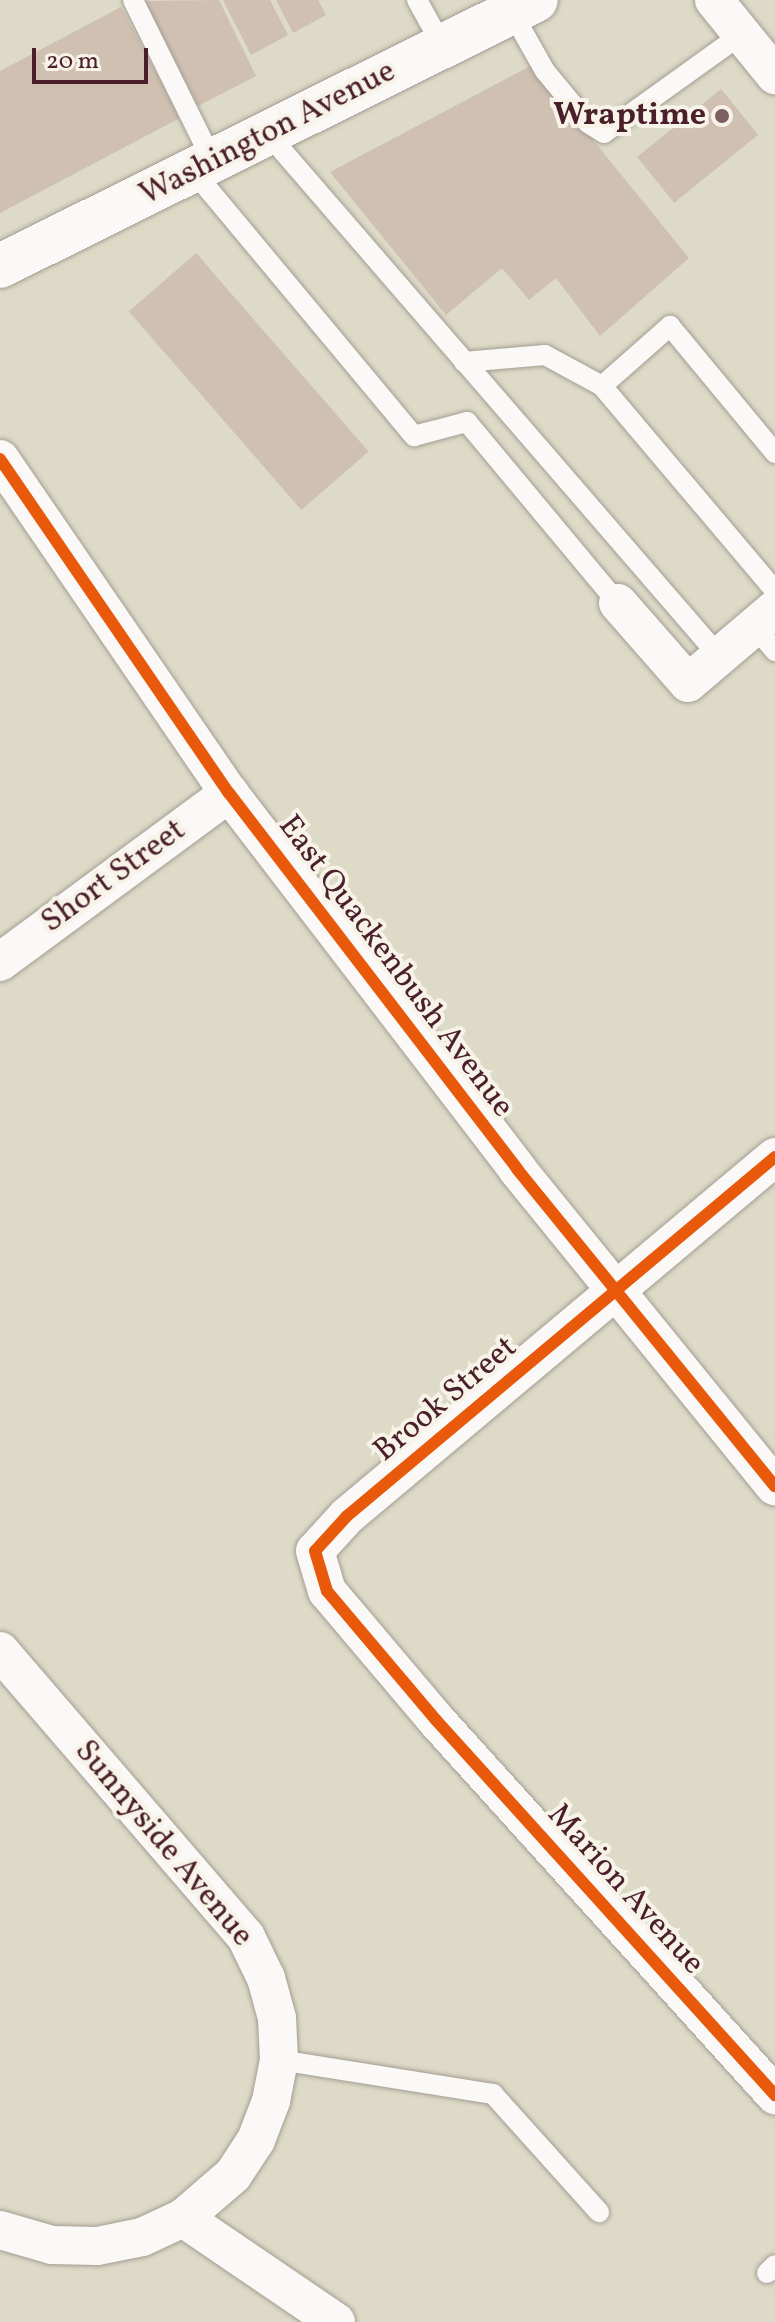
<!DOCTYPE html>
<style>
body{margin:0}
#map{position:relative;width:775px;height:2322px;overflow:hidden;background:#dddac7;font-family:Vollkorn,serif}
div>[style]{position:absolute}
.building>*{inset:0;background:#cfc0b2;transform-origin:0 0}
.roads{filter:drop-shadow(0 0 2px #a49d93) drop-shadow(0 0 2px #a49d93)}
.service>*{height:20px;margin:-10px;padding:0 10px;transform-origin:10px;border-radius:10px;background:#faf9f7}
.minor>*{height:38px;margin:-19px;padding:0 19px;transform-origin:19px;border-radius:19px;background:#faf9f7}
.primary>*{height:44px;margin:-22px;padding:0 22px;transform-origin:22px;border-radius:22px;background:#faf9f7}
.cycleway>*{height:12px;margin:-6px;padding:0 6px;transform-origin:6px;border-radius:6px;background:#e8590c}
.dots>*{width:22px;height:22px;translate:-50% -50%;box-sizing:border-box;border:4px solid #f7f3e8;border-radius:50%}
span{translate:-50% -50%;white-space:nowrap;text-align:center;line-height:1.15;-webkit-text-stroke:8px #f7f3e8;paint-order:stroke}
.poi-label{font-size:32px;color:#4a1f2b;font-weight:700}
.right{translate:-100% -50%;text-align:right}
.street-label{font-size:32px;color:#4a1f2b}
.scale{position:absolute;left:32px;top:48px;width:116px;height:36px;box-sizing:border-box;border:4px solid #4a1f2b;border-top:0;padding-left:10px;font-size:24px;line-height:28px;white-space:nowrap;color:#4a1f2b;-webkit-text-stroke:6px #f7f3e8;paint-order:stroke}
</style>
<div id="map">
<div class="building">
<div style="clip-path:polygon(219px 0,256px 76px,198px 106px,144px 1px)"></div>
<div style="clip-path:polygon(223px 0,270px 0,288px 35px,251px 55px)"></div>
<div style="clip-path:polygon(276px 0,318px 0,326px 15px,293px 33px)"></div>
<div style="clip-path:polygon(121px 7px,180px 118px,0 213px,0 71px)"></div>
<div style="clip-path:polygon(532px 65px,689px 258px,600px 336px,556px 278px,529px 300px,502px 268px,446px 315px,330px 172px)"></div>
<div style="left:721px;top:89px;width:59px;height:108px;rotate:51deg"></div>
<div style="left:196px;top:253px;width:263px;height:89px;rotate:49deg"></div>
</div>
<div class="roads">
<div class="service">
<div style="left:133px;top:0;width:181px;rotate:63.7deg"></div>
<div style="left:417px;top:0;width:54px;rotate:61deg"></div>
<div style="left:510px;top:9px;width:71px;rotate:60.6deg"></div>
<div style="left:545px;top:71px;width:67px;rotate:50.4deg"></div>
<div style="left:588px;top:123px;width:19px;rotate:32deg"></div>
<div style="left:604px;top:133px;width:170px;rotate:-35.7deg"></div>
<div style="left:268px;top:134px;width:690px;rotate:49.17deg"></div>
<div style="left:194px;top:172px;width:344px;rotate:50.2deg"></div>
<div style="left:414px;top:436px;width:55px;rotate:-14.8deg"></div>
<div style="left:467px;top:422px;width:236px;rotate:50.2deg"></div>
<div style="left:464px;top:362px;width:81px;rotate:-4.9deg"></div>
<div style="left:545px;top:355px;width:65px;rotate:28.5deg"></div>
<div style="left:602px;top:386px;width:268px;rotate:49.8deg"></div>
<div style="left:602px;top:386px;width:91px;rotate:-41.4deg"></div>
<div style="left:670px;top:326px;width:165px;rotate:50.4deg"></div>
<div style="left:754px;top:626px;width:33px;rotate:50deg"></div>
<div style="left:279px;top:2060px;width:217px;rotate:9deg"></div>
<div style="left:493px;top:2094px;width:159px;rotate:48.1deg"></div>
<div style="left:767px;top:2273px;width:11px;rotate:-45deg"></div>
</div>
<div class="minor">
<div style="left:714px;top:0;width:97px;rotate:50.9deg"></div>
<div style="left:0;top:459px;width:405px;rotate:55.6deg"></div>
<div style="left:229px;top:793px;width:474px;rotate:52.5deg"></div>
<div style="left:517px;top:1169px;width:409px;rotate:50.9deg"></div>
<div style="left:618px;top:603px;width:106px;rotate:48.8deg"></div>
<div style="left:688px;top:683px;width:114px;rotate:-40.4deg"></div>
<div style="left:0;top:962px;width:285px;rotate:-36.4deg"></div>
<div style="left:775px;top:1157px;width:559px;rotate:140.01deg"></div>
<div style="left:347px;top:1516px;width:47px;rotate:132.4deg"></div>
<div style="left:315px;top:1551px;width:42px;rotate:73.3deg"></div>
<div style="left:327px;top:1591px;width:169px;rotate:49.8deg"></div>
<div style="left:436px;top:1720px;width:506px;rotate:47.89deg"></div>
<div style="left:0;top:1651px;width:377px;rotate:49.3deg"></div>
<div style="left:246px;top:1937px;width:46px;rotate:64deg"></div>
<div style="left:266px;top:1978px;width:41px;rotate:74.6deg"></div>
<div style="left:277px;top:2018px;width:42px;rotate:87.3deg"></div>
<div style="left:279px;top:2060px;width:42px;rotate:101deg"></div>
<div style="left:271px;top:2101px;width:42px;rotate:111deg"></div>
<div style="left:256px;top:2140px;width:42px;rotate:123.3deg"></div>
<div style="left:233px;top:2175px;width:66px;rotate:139.3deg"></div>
<div style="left:183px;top:2218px;width:45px;rotate:155.1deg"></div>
<div style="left:142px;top:2237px;width:46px;rotate:168.7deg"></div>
<div style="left:97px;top:2246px;width:45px;rotate:-178.7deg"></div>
<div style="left:52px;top:2245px;width:54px;rotate:-163.9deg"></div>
<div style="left:183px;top:2218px;width:185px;rotate:34.2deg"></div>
</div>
<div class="primary">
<div style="left:0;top:266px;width:598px;rotate:-26.39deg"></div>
</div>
</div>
<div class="cycleway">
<div style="left:0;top:459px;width:405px;rotate:55.6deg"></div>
<div style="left:229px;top:793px;width:474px;rotate:52.5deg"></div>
<div style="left:517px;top:1169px;width:409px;rotate:50.9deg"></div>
<div style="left:775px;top:1157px;width:559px;rotate:140.01deg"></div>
<div style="left:347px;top:1516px;width:47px;rotate:132.4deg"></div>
<div style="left:315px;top:1551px;width:42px;rotate:73.3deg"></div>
<div style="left:327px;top:1591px;width:169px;rotate:49.8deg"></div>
<div style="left:436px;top:1720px;width:506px;rotate:47.89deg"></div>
</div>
<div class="dots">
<div style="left:722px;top:116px;background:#7d6062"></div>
</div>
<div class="poi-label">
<span class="right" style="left:706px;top:116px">Wraptime</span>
</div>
<div class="street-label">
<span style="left:268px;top:134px;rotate:-27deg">Washington Avenue</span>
<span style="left:114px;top:877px;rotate:-36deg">Short Street</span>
<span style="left:395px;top:967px;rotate:53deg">East Quackenbush Avenue</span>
<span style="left:446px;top:1400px;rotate:-40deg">Brook Street</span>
<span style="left:163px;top:1844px;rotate:50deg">Sunnyside Avenue</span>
<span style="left:625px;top:1890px;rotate:48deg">Marion Avenue</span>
</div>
<div class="scale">20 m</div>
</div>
